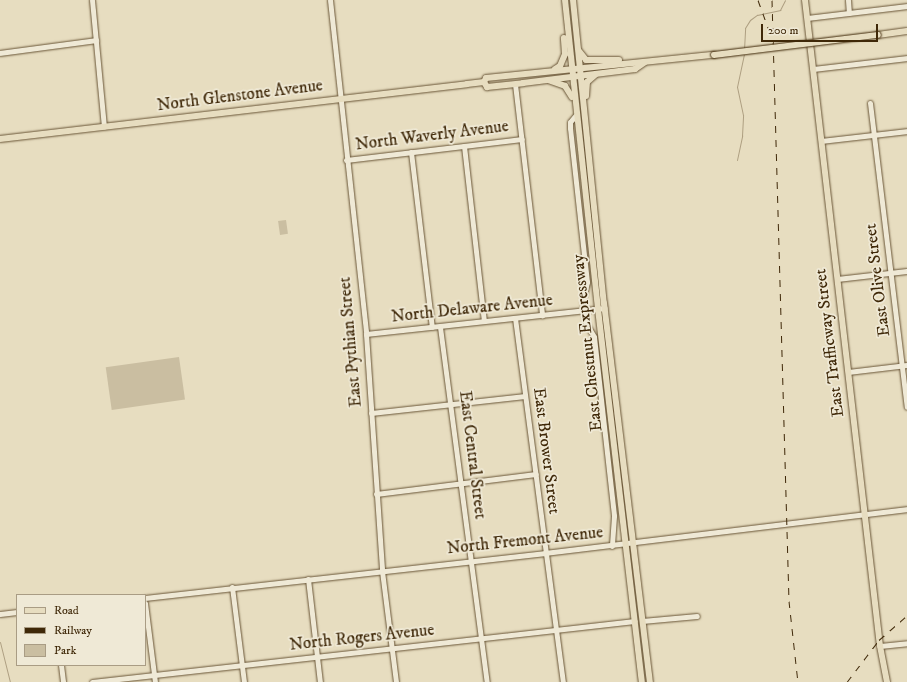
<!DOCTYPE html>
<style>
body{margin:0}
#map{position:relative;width:907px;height:682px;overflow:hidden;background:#e7ddc0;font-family:"IM FELL DW Pica",serif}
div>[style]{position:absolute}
.green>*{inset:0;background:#cabea1;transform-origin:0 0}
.stream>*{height:1px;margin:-0.5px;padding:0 0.5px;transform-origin:0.5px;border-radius:0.5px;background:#ae9f81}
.roads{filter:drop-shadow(0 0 1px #695536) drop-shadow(0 0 1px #695536)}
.minor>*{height:5px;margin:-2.5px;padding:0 2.5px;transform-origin:2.5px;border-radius:2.5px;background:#efe9d6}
.major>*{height:6px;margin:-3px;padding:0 3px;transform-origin:3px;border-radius:3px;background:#e7ddc0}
.rail>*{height:1px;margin-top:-0.5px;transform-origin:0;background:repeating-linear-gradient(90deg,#3f2808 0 7px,transparent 0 14px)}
.bridges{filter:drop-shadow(0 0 1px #3f2808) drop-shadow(0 0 1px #3f2808)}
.major-bridge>*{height:6px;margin:-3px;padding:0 3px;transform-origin:3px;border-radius:3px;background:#e7ddc0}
span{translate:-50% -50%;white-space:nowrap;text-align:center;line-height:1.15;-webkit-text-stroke:3.5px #efe9d6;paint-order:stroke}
.street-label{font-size:17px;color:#3f2808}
.legend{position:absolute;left:16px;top:594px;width:130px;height:72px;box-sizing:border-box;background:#efe9d6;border:1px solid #a99c84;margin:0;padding:5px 7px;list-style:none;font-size:12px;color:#3f2808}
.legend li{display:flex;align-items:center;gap:8px;height:20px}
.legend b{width:20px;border:1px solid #a99c84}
.scale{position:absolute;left:761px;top:24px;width:117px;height:18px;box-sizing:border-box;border:2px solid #3f2808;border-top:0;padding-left:5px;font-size:12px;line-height:14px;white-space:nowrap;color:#3f2808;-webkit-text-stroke:3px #efe9d6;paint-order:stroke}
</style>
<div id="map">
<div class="green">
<div style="left:286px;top:220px;width:14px;height:8px;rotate:82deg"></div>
<div style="left:179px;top:357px;width:43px;height:74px;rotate:82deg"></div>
</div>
<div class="stream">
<div style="left:744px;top:50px;width:22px;rotate:-87deg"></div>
<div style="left:745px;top:28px;width:9px;rotate:-58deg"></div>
<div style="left:750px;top:20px;width:9px;rotate:-36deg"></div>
<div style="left:757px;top:15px;width:24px;rotate:-12deg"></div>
<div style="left:780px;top:10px;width:11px;rotate:-63deg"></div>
<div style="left:737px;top:160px;width:25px;rotate:-78deg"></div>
<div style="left:742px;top:136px;width:21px;rotate:-87deg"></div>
<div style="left:743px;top:115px;width:29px;rotate:-102deg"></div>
<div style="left:737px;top:87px;width:33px;rotate:-78deg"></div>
<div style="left:0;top:642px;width:41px;rotate:76deg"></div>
</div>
<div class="roads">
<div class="minor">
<div style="left:92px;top:0;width:127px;rotate:84.6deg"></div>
<div style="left:330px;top:0;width:336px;rotate:83.8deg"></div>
<div style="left:366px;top:334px;width:238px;rotate:86.1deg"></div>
<div style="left:382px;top:571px;width:112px;rotate:82.8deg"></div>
<div style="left:848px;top:0;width:13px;rotate:86deg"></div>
<div style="left:807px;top:18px;width:101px;rotate:-6.8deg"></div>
<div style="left:0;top:53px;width:97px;rotate:-7.7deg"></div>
<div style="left:813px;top:69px;width:95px;rotate:-6.7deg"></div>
<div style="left:515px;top:84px;width:233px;rotate:83.3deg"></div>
<div style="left:870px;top:103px;width:306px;rotate:83.1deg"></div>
<div style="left:576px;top:115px;width:9px;rotate:131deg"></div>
<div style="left:570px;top:122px;width:6px;rotate:90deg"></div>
<div style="left:570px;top:128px;width:155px;rotate:83.7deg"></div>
<div style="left:587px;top:282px;width:18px;rotate:103deg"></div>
<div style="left:583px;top:300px;width:10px;rotate:84deg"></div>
<div style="left:584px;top:310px;width:13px;rotate:81deg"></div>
<div style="left:586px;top:323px;width:16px;rotate:60deg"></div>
<div style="left:594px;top:337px;width:180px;rotate:83.6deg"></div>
<div style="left:614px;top:516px;width:30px;rotate:94deg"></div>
<div style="left:821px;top:141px;width:87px;rotate:-6.6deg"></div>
<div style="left:464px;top:146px;width:176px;rotate:83.5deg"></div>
<div style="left:411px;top:152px;width:176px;rotate:83.2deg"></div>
<div style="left:346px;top:160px;width:177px;rotate:-6.8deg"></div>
<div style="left:837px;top:279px;width:70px;rotate:-6.5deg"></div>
<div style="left:515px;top:318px;width:367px;rotate:82.5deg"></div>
<div style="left:440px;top:327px;width:358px;rotate:82.5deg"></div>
<div style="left:366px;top:334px;width:240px;rotate:-6.2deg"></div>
<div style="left:848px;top:372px;width:59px;rotate:-6.8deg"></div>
<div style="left:371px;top:413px;width:155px;rotate:-6.3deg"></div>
<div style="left:376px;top:494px;width:161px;rotate:-7.1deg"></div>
<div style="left:308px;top:579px;width:104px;rotate:83.4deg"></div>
<div style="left:232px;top:587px;width:96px;rotate:82.8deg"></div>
<div style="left:145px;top:598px;width:403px;rotate:-6.4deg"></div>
<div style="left:545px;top:553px;width:365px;rotate:-6.9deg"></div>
<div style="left:145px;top:603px;width:80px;rotate:82.8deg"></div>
<div style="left:0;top:614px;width:17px;rotate:-7deg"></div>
<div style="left:642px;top:621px;width:55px;rotate:-5.2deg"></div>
<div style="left:880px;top:646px;width:27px;rotate:-6deg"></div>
<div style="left:61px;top:665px;width:17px;rotate:83deg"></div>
<div style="left:92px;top:682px;width:546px;rotate:-6.41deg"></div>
</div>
<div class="major">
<div style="left:565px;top:0;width:311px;rotate:83.9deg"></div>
<div style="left:598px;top:309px;width:376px;rotate:83.3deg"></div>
<div style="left:573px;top:0;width:305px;rotate:84.2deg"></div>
<div style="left:604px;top:303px;width:382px;rotate:83.1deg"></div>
<div style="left:805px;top:0;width:650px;rotate:83.38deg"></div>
<div style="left:880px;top:646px;width:37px;rotate:79deg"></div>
<div style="left:878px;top:35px;width:29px;rotate:-8deg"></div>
<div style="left:579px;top:51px;width:11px;rotate:52deg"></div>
<div style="left:586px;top:60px;width:33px"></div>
<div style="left:555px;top:69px;width:6px;rotate:-31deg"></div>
<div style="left:560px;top:66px;width:13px;rotate:-67deg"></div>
<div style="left:565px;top:54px;width:16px;rotate:-94deg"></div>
<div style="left:548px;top:80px;width:18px;rotate:19deg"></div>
<div style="left:565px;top:86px;width:13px;rotate:58deg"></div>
<div style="left:484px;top:82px;width:4px;rotate:-63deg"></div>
<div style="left:486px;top:78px;width:229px;rotate:-5.8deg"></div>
<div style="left:586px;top:96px;width:14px;rotate:-86deg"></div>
<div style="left:587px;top:82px;width:11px;rotate:-41deg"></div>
<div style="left:0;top:139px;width:470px;rotate:-6.7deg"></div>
<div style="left:467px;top:84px;width:17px;rotate:-7deg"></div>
<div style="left:484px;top:82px;width:6px;rotate:59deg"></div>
<div style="left:487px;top:87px;width:36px;rotate:-6deg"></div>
<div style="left:523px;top:83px;width:113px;rotate:-7.1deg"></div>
<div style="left:635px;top:69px;width:11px;rotate:-34deg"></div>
</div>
</div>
<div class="rail">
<div style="left:758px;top:0;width:30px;rotate:70deg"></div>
<div style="left:772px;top:0;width:601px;rotate:88.38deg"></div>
<div style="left:789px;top:601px;width:81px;rotate:83.7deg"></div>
<div style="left:847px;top:682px;width:53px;rotate:-52.7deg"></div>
<div style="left:879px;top:640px;width:37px;rotate:-41deg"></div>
</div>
<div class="bridges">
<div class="major-bridge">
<div style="left:714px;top:55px;width:165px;rotate:-7deg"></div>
</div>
</div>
<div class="street-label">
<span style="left:240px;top:96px;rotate:-7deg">North Glenstone Avenue</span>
<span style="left:432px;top:136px;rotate:-7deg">North Waverly Avenue</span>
<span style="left:878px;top:280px;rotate:-97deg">East Olive Street</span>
<span style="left:472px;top:309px;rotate:-6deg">North Delaware Avenue</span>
<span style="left:351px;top:342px;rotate:-95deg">East Pythian Street</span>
<span style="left:588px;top:343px;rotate:-96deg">East Chestnut Expressway</span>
<span style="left:830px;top:343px;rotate:-97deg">East Trafficway Street</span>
<span style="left:546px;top:451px;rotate:83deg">East Brower Street</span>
<span style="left:472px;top:455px;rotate:83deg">East Central Street</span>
<span style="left:525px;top:541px;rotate:-6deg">North Fremont Avenue</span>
<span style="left:362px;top:638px;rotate:-6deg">North Rogers Avenue</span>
</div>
<ul class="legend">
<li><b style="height:5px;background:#e7ddc0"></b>Road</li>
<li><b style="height:5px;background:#3f2808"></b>Railway</li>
<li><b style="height:11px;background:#cabea1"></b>Park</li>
</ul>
<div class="scale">200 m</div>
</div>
